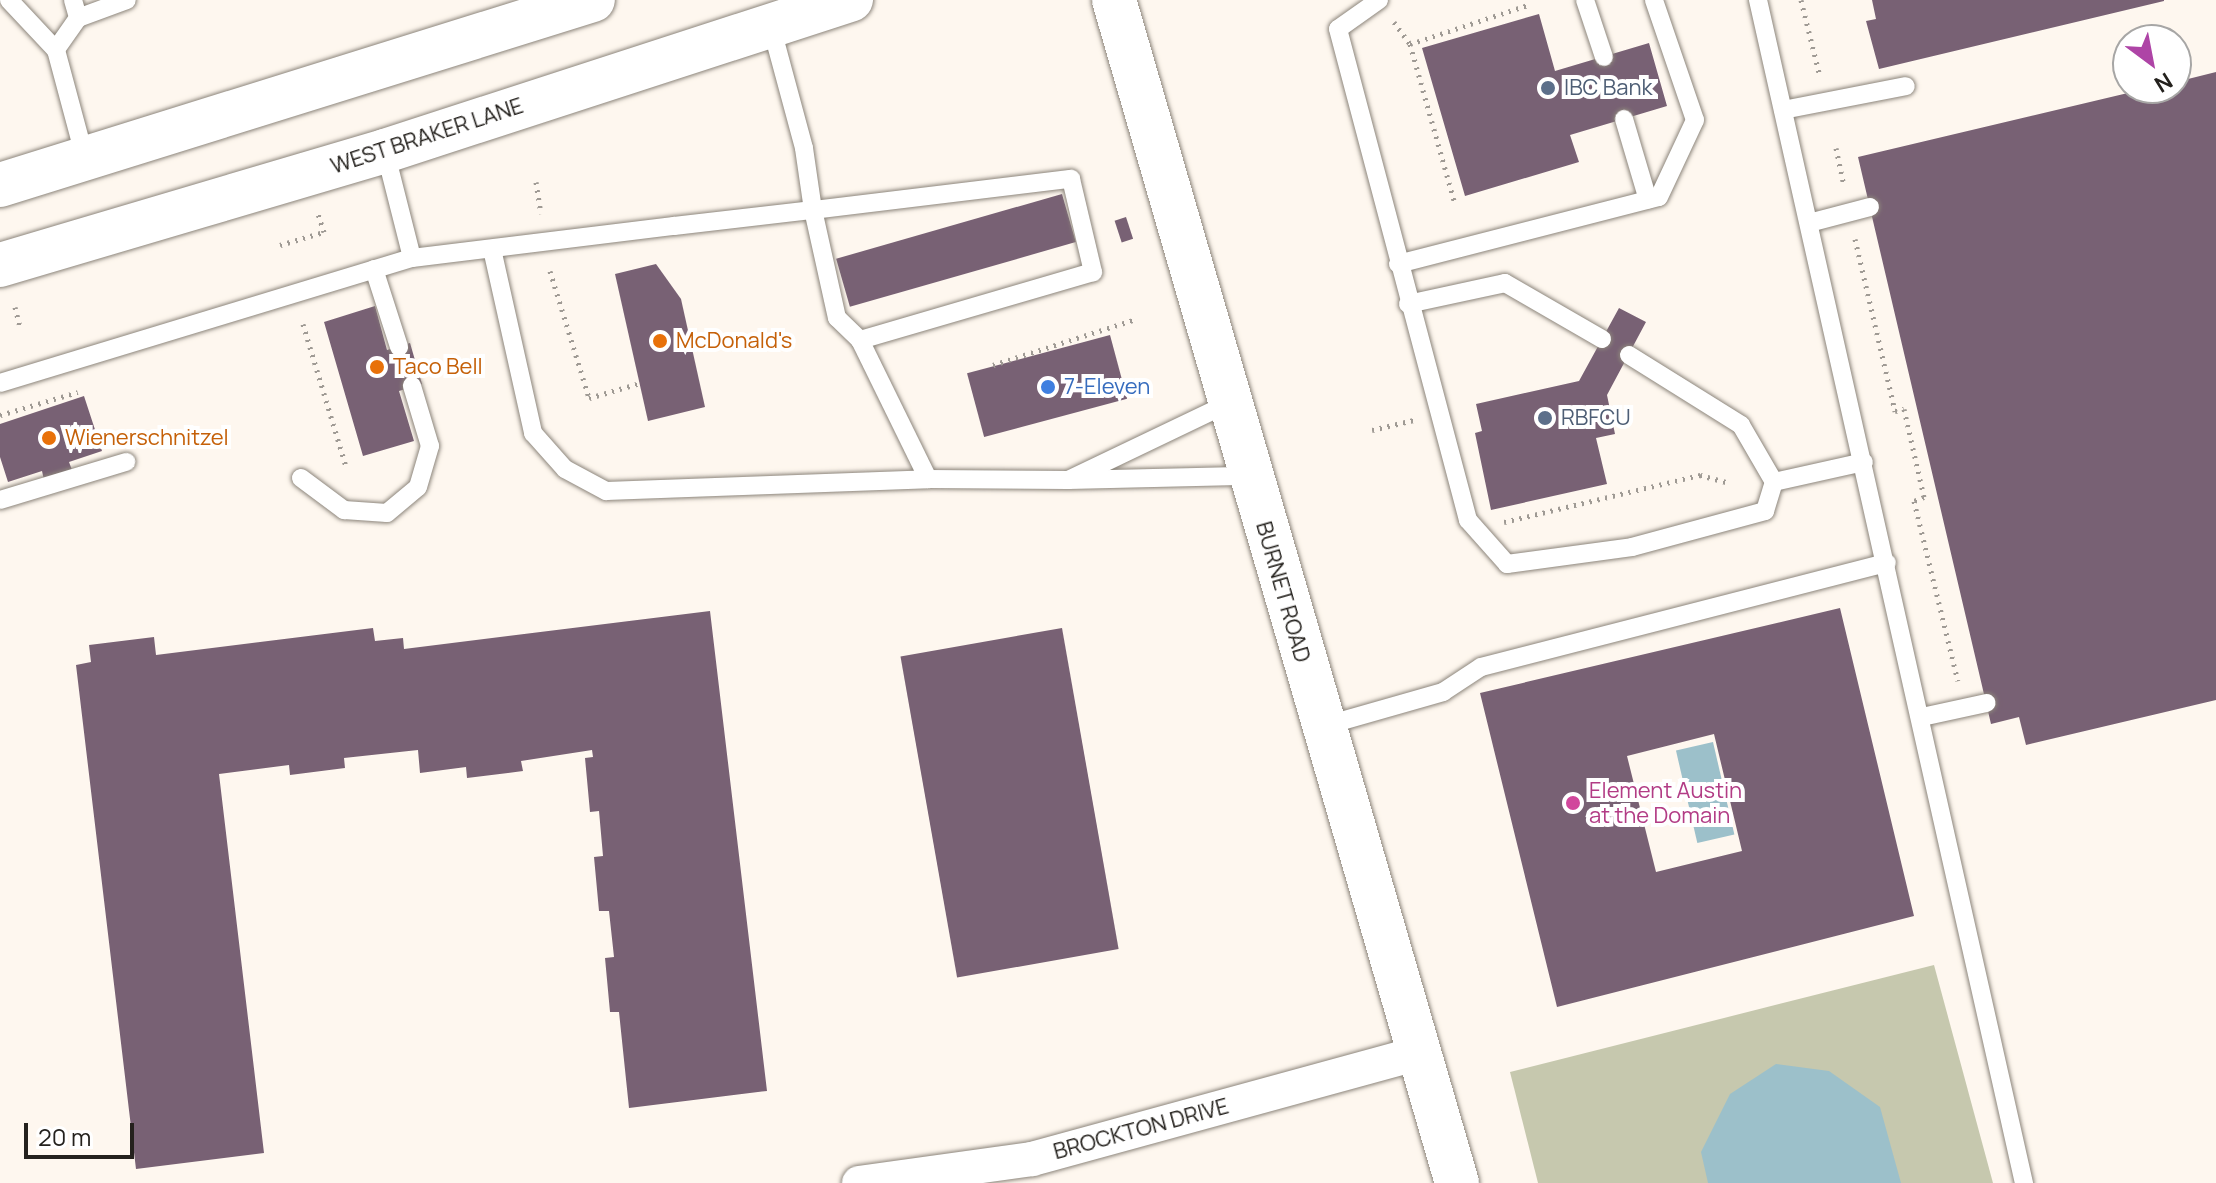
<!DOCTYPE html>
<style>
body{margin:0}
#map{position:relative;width:2216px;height:1183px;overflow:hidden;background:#fef7ef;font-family:Manrope,sans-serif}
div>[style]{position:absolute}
.green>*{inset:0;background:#c6c8ae}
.water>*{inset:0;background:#9cc0ca;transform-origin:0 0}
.building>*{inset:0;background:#786174;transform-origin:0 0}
.path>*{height:5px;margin-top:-2.5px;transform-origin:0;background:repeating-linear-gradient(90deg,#9f9a94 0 2px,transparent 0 8px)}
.roads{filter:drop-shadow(0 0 2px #8c857b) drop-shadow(0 0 2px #8c857b)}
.service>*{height:18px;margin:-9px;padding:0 9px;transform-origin:9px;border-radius:9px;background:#fff}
.minor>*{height:34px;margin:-17px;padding:0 17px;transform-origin:17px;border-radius:17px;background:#fff}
.secondary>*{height:44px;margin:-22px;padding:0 22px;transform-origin:22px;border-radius:22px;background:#fff}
.dots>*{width:22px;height:22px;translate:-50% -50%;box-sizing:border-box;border:4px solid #fff;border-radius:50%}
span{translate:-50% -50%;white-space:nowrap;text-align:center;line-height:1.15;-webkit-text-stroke:8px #fff;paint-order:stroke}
.service-label{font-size:22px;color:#4e5e75}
.left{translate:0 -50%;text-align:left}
.street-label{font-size:22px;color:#24211d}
.food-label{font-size:22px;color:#c56008}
.shop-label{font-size:22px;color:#366cbe}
.hotel-label{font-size:22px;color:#b23c85}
.north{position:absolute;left:2112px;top:24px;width:80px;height:80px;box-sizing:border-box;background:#fff;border:2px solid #a7a6a5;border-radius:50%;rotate:148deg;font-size:22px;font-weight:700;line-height:32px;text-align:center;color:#24211d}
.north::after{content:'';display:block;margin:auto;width:28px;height:36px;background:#ae44a6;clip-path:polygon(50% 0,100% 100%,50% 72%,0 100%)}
.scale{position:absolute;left:24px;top:1123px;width:110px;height:36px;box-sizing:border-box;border:4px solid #24211d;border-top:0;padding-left:10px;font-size:24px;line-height:28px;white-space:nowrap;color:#24211d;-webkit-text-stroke:6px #fff;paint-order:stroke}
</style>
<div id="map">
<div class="green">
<div style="clip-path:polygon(1934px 965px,1993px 1183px,1538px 1183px,1510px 1072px)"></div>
</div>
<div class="water">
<div style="left:1713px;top:742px;width:95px;height:38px;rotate:77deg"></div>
<div style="clip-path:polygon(1776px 1064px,1829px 1071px,1880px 1107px,1901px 1183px,1708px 1183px,1701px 1152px,1730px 1094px)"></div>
</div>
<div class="building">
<div style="clip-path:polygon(1872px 0,2164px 0,2164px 1px,1879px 69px,1866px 21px,1876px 19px)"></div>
<div style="clip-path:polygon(1539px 14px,1555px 71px,1649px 43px,1667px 106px,1570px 135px,1579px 162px,1465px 196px,1422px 48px)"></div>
<div style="clip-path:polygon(2216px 72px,2216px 700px,2026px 745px,2019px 717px,1991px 724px,1858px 157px,2149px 88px,2176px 88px,2176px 82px)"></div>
<div style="left:1062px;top:194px;width:50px;height:235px;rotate:74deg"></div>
<div style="left:1126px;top:217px;width:23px;height:12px;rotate:72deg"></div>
<div style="clip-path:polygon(656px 264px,681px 299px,705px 407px,648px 421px,615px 274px)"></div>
<div style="clip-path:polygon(375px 306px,387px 350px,410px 343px,422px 384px,399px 391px,414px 441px,363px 456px,324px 322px)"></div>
<div style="clip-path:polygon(1619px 308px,1646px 322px,1607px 395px,1615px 434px,1596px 438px,1607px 484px,1491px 510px,1475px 433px,1482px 431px,1476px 404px,1579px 381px)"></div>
<div style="left:1110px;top:335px;width:66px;height:148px;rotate:75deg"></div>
<div style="clip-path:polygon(84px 396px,102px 451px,69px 462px,72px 470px,44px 480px,42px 471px,8px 482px,0 457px,0 424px)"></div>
<div style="clip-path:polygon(evenodd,1840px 608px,1914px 916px,1557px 1007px,1480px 693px,1840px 608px,1714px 734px,1742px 851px,1656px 872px,1627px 756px,1714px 734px)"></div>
<div style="clip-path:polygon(710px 611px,767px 1091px,629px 1108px,619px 1012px,610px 1012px,605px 958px,614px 957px,609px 911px,599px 911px,594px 857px,603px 856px,599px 811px,590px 812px,585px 758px,593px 757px,592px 750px,521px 761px,523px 771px,467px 778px,466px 767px,420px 773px,418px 750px,344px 758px,345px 768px,290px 775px,289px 765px,219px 774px,264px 1153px,136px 1169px,76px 665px,91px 662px,89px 645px,154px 637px,156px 655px,373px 628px,375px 641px,403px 638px,404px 649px)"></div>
<div style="left:1062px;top:628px;width:326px;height:164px;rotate:80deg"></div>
</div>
<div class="path">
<div style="left:1801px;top:0;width:79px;rotate:76.1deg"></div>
<div style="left:1394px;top:22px;width:27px;rotate:54deg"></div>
<div style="left:1410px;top:44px;width:124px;rotate:-18.3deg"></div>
<div style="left:1410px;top:44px;width:163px;rotate:74.3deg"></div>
<div style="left:1836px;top:148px;width:39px;rotate:78deg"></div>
<div style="left:536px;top:182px;width:32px;rotate:81deg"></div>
<div style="left:1855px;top:239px;width:177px;rotate:76.9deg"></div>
<div style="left:1895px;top:411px;width:9px;rotate:-13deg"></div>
<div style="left:1904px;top:409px;width:90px;rotate:77.2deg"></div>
<div style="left:1924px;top:497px;width:11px;rotate:158deg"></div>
<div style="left:1914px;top:501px;width:185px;rotate:76.3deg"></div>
<div style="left:280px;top:245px;width:46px;rotate:-16.5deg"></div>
<div style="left:324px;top:232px;width:20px;rotate:-108deg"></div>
<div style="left:550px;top:271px;width:133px;rotate:72.9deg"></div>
<div style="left:589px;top:398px;width:53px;rotate:-16.4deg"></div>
<div style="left:15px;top:307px;width:21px;rotate:76deg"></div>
<div style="left:303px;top:324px;width:148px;rotate:73.2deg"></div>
<div style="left:993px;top:365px;width:150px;rotate:-17.8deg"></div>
<div style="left:0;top:415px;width:81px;rotate:-16.4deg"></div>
<div style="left:1372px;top:430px;width:43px;rotate:-13.4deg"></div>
<div style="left:1504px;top:522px;width:202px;rotate:-13.5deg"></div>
<div style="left:1700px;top:475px;width:28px;rotate:15deg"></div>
</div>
<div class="roads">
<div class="service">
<div style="left:9px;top:0;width:69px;rotate:46.8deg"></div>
<div style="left:73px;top:0;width:19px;rotate:74deg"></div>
<div style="left:78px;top:18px;width:39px;rotate:125deg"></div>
<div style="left:56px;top:50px;width:112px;rotate:75deg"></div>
<div style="left:1379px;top:0;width:50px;rotate:144.7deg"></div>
<div style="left:1338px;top:29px;width:508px;rotate:75.17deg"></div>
<div style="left:1468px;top:520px;width:59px;rotate:48.4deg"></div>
<div style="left:1507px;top:564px;width:126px;rotate:-7.7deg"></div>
<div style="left:1632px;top:547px;width:138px;rotate:-15.1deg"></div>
<div style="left:1765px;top:511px;width:30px;rotate:-73deg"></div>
<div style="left:1774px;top:482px;width:66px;rotate:-120.1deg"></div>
<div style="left:1741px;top:425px;width:132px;rotate:-148deg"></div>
<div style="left:1585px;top:0;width:60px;rotate:71.6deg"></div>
<div style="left:1758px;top:0;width:1213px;rotate:77.33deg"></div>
<div style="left:78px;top:18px;width:52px;rotate:-20.2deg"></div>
<div style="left:1783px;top:110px;width:125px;rotate:-11deg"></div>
<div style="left:1624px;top:119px;width:84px;rotate:73.5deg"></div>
<div style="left:385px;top:151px;width:110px;rotate:75.8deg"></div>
<div style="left:1809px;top:223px;width:63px;rotate:-14.7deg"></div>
<div style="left:492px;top:249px;width:189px;rotate:77.4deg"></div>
<div style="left:533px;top:433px;width:48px;rotate:48.4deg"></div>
<div style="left:565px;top:469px;width:47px;rotate:28.2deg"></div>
<div style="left:606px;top:491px;width:322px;rotate:-2.1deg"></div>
<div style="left:928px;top:479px;width:140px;rotate:0.4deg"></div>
<div style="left:1398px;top:264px;width:269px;rotate:-14.4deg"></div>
<div style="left:1659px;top:197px;width:85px;rotate:-64.9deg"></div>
<div style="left:1695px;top:120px;width:127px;rotate:-108.9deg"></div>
<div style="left:374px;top:269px;width:82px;rotate:72.2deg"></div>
<div style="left:1408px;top:304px;width:99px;rotate:-12.2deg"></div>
<div style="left:1505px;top:283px;width:112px;rotate:30deg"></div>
<div style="left:860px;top:340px;width:155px;rotate:63.9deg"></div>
<div style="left:0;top:383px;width:431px;rotate:-16.9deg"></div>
<div style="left:412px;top:258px;width:264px;rotate:-7deg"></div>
<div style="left:674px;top:226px;width:140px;rotate:-6.6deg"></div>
<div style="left:813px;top:210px;width:260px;rotate:-6.9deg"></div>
<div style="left:1071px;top:179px;width:96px;rotate:76.7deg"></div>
<div style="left:1093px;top:272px;width:243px;rotate:163.7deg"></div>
<div style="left:860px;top:340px;width:32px;rotate:-136deg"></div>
<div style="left:837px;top:318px;width:111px;rotate:-102.5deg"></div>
<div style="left:813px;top:210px;width:63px;rotate:-98.3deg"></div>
<div style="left:804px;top:148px;width:126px;rotate:-105.1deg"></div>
<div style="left:1229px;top:403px;width:178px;rotate:154.4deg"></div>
<div style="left:1068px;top:480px;width:182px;rotate:-1.3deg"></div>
<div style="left:301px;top:478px;width:54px;rotate:36.7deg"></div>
<div style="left:344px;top:510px;width:43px;rotate:4deg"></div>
<div style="left:387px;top:513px;width:40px;rotate:-40deg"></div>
<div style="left:418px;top:487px;width:43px;rotate:-73.7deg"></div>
<div style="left:430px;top:446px;width:63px;rotate:-106.7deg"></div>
<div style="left:1774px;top:482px;width:92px;rotate:-12.5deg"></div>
<div style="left:0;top:500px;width:132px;rotate:-16.8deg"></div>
<div style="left:1922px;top:717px;width:66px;rotate:-12.3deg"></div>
<div style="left:1324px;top:726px;width:124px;rotate:-15.9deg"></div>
<div style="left:1443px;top:692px;width:45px;rotate:-33.3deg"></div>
<div style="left:1481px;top:667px;width:419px;rotate:-14.4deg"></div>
</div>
<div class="minor">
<div style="left:859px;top:1183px;width:175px;rotate:-7.9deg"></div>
<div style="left:1032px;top:1159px;width:401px;rotate:-15.3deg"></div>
</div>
<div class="secondary">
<div style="left:1114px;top:0;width:1232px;rotate:73.83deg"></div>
<div style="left:0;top:185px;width:621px;rotate:-17.33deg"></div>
<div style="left:0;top:265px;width:402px;rotate:-16.5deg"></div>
<div style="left:385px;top:151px;width:490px;rotate:-18deg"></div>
</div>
</div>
<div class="dots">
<div style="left:1548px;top:88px;background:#5c6f8a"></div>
<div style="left:660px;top:341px;background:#e8710a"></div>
<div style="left:377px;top:367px;background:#e8710a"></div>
<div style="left:1048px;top:387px;background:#3f7fe0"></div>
<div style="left:1545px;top:418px;background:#5c6f8a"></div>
<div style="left:49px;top:438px;background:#e8710a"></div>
<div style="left:1573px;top:803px;background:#d1479c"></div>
</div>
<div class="service-label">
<span class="left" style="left:1564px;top:88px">IBC Bank</span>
<span class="left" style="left:1561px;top:418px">RBFCU</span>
</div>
<div class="street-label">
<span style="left:427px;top:136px;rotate:-18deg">WEST BRAKER LANE</span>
<span style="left:1283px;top:592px;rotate:74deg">BURNET ROAD</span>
<span style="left:1141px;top:1129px;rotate:-15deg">BROCKTON DRIVE</span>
</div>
<div class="food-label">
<span class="left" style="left:676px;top:341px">McDonald's</span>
<span class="left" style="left:393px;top:367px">Taco Bell</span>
<span class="left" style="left:65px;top:438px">Wienerschnitzel</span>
</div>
<div class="shop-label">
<span class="left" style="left:1064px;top:387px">7-Eleven</span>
</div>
<div class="hotel-label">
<span class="left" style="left:1589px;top:803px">Element Austin<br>at the Domain</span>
</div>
<div class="north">N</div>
<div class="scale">20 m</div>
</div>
